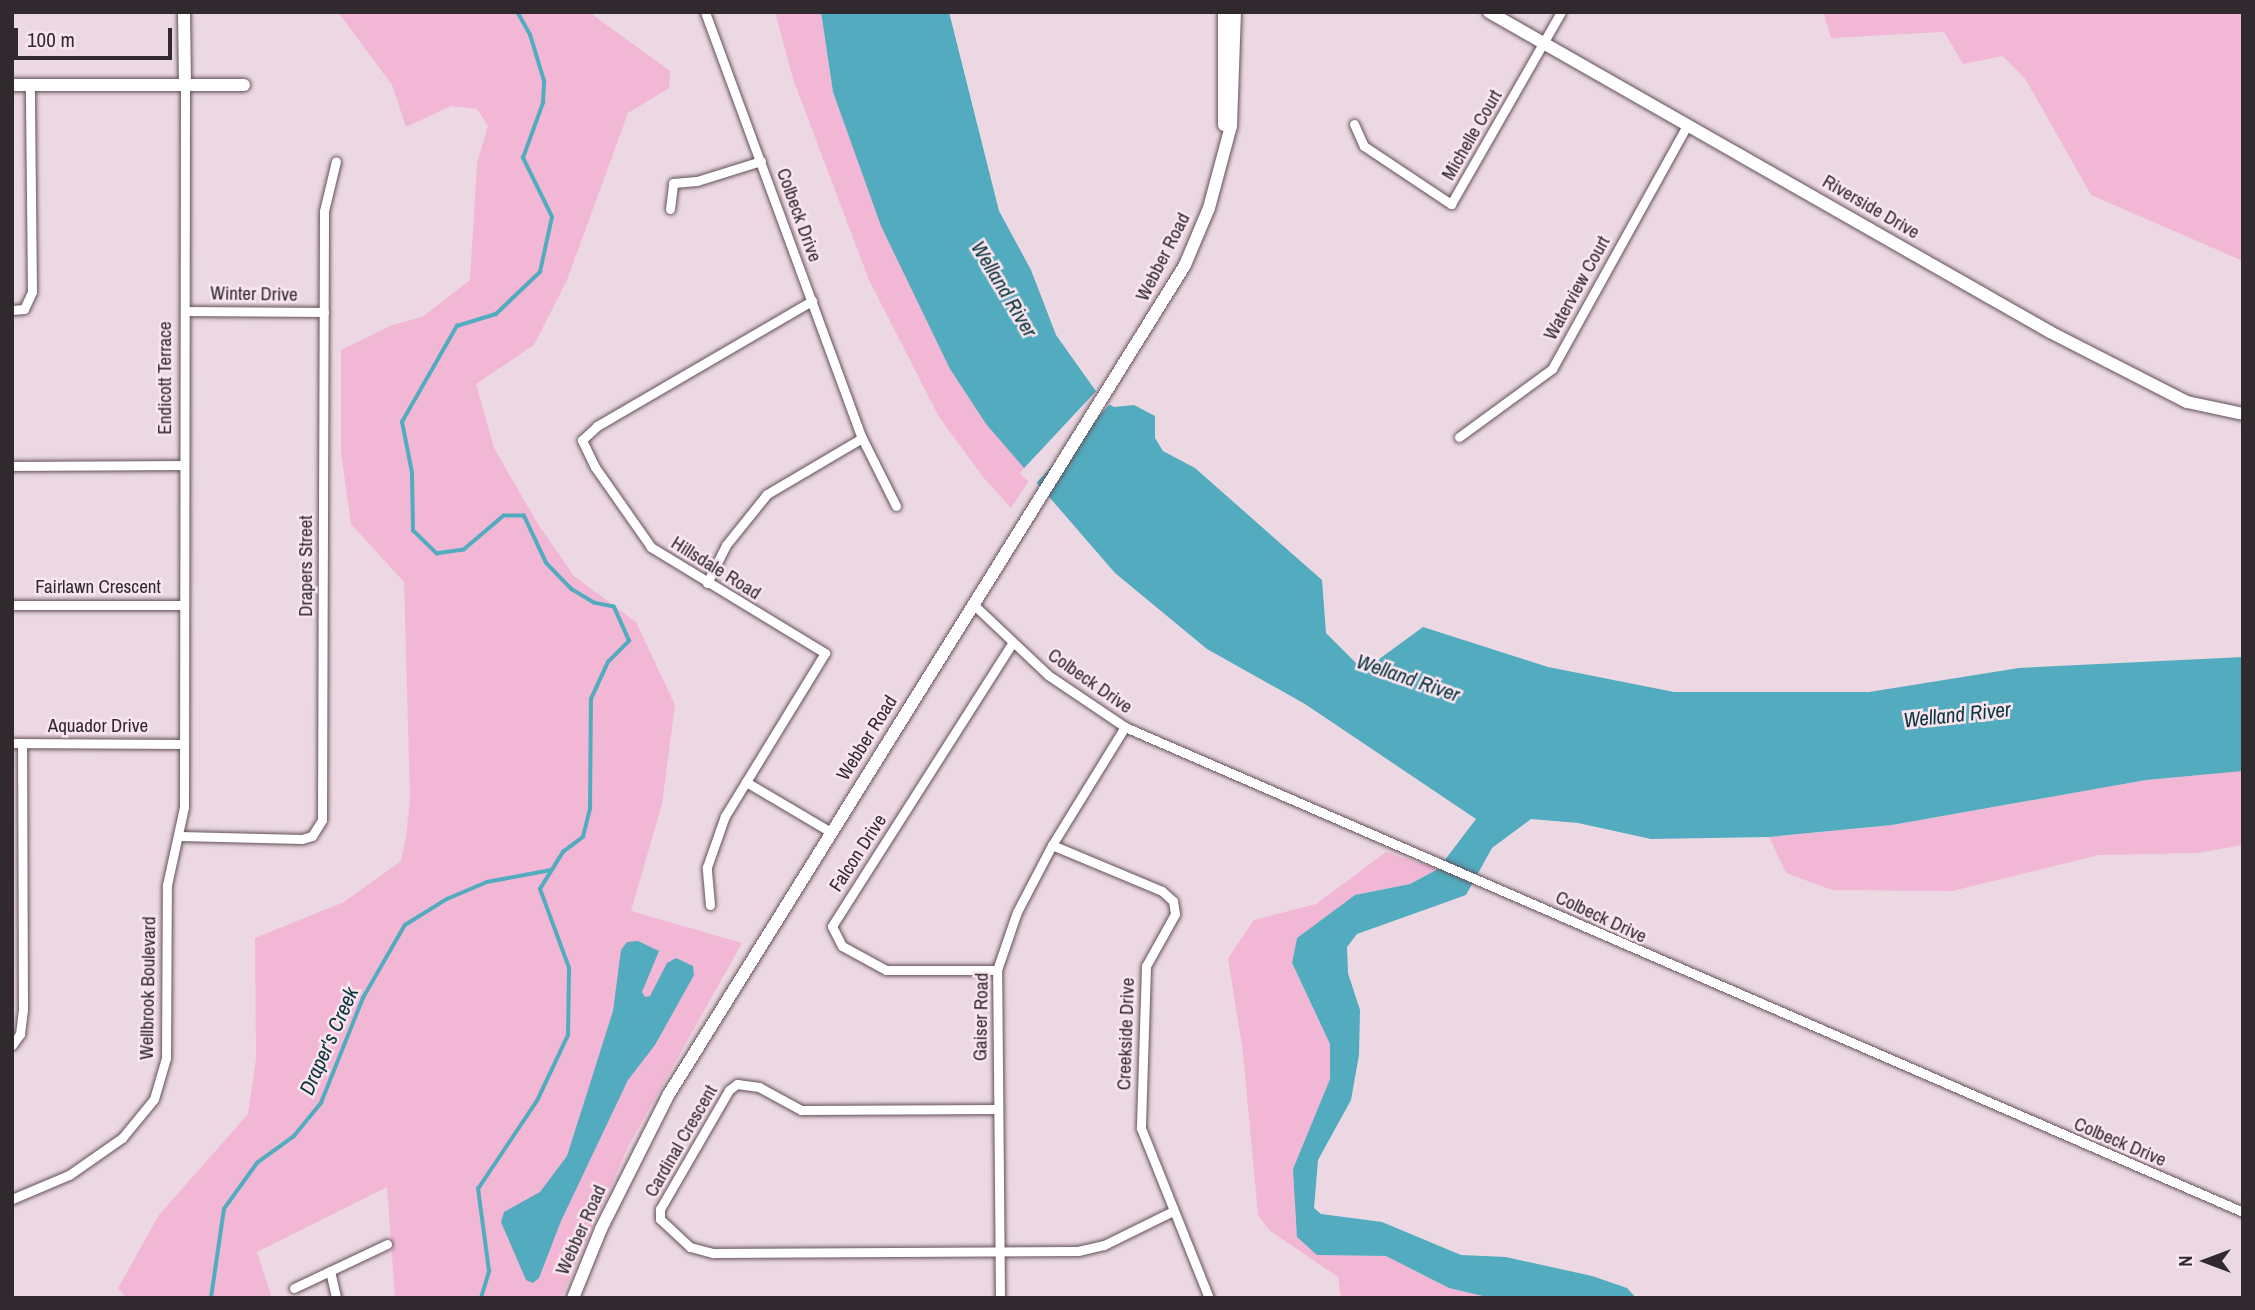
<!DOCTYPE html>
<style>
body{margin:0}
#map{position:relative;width:2255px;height:1310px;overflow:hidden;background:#ecd8e2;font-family:"Archivo Narrow",sans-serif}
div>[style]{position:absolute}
.green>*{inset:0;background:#f3b7d6}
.water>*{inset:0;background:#52abbe}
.pier>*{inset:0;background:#ecd8e2;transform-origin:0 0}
.stream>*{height:3.5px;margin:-1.75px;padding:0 1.75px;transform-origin:1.75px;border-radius:1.75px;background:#52abbe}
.roads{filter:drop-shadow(0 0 2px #62515a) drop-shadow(0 0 2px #62515a)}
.street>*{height:9px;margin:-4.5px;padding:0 4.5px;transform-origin:4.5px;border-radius:4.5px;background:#fff}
.secondary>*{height:12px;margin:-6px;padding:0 6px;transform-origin:6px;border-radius:6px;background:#fff}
span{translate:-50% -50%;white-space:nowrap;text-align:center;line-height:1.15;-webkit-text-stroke:5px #f9e5ef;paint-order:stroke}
.street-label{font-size:19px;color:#30292d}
.water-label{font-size:21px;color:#09353d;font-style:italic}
.frame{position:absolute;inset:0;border:14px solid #30292d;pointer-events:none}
.north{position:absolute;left:2171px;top:1226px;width:70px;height:70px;-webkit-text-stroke:5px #f9e5ef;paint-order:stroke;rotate:270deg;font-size:19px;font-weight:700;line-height:28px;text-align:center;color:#30292d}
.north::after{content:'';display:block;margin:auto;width:24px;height:32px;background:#30292d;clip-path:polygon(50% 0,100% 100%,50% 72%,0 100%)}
.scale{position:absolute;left:14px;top:28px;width:158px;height:32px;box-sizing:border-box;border:4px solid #30292d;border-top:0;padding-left:9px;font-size:21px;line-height:24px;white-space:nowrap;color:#30292d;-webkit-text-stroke:5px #f9e5ef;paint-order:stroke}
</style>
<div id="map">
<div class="green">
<div style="clip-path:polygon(338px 12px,589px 12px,670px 71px,669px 88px,628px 113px,567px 280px,534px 345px,476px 384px,494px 448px,538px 524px,574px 576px,636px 622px,675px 705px,662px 804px,631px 911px,742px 943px,629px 1145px,561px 1298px,395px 1298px,387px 1187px,257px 1252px,272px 1298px,126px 1298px,118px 1288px,159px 1215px,248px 1114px,256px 1059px,255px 938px,344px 902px,401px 861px,406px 837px,410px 799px,404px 582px,351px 524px,341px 453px,341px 350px,392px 325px,422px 317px,470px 280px,477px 163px,488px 126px,477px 109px,451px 106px,406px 127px,392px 85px)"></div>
<div style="clip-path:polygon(775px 12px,821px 12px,833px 92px,950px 369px,986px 424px,1032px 476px,1011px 508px,983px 477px,939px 417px,869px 280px,793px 79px)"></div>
<div style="clip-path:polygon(1823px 12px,2243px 12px,2243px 261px,2091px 195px,2026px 80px,2003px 56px,1963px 64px,1944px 32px,1831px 38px)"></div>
<div style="clip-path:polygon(2243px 771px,2243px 845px,2197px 853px,2099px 855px,1952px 891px,1832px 890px,1786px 873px,1769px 837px,1893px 825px,2146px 780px)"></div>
<div style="clip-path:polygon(1386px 852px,1438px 869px,1410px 884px,1355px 895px,1297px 938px,1292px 964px,1330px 1044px,1330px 1079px,1293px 1169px,1317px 1255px,1386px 1256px,1449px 1288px,1491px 1298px,1341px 1298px,1338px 1277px,1269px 1230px,1258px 1215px,1243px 1053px,1228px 958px,1254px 920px,1316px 904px)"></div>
</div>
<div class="water">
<div style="clip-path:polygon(821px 12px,949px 12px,999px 211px,1031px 270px,1056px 335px,1103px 401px,1114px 407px,1134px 405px,1155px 416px,1155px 438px,1163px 451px,1195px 468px,1322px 580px,1326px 633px,1358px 665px,1371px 665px,1423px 627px,1548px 667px,1674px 692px,1869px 692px,2019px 668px,2243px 657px,2243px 771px,2146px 780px,1892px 825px,1769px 837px,1651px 839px,1578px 823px,1531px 819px,1492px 848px,1466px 895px,1357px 934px,1347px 947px,1348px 973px,1360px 1010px,1359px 1055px,1351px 1100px,1318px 1160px,1314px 1208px,1321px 1214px,1382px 1222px,1461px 1255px,1506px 1257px,1592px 1276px,1627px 1288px,1636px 1298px,1491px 1298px,1449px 1288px,1386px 1256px,1317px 1255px,1297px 1237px,1293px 1169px,1330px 1079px,1330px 1044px,1292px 963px,1297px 938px,1355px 895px,1410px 884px,1438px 869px,1476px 819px,1305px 704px,1207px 649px,1115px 573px,986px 424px,950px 369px,881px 226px,833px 92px)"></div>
<div style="clip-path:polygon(638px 941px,659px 951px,642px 992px,645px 997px,650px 996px,667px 963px,676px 958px,693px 966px,694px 975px,655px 1045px,628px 1080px,561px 1221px,539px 1278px,533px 1283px,526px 1280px,501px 1222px,504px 1212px,540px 1192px,567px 1156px,613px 1011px,621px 950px,627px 942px)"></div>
</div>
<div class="pier">
<div style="left:1098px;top:389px;width:19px;height:115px;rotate:43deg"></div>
</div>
<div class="stream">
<div style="left:211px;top:1298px;width:90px;rotate:-81.7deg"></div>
<div style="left:224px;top:1209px;width:57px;rotate:-54.3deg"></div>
<div style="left:257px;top:1163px;width:46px;rotate:-36.1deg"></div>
<div style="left:294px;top:1136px;width:43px;rotate:-50.7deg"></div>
<div style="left:321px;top:1103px;width:113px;rotate:-68.2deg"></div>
<div style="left:363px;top:998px;width:84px;rotate:-60.1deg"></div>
<div style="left:405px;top:925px;width:49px;rotate:-31.8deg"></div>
<div style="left:447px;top:899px;width:43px;rotate:-23deg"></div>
<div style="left:487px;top:882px;width:65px;rotate:-10.6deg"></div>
<div style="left:481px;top:1298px;width:28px;rotate:-73deg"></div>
<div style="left:489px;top:1271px;width:83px;rotate:-97.6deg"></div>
<div style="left:478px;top:1189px;width:106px;rotate:-56.2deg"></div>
<div style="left:537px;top:1101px;width:73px;rotate:-64.8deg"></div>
<div style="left:568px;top:1035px;width:67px;rotate:-89.1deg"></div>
<div style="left:569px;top:968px;width:84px;rotate:-110.2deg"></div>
<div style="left:540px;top:889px;width:44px;rotate:-58.1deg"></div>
<div style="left:563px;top:852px;width:25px;rotate:-37deg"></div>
<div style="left:583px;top:837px;width:30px;rotate:-76deg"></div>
<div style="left:590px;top:808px;width:109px;rotate:-89.5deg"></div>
<div style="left:591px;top:699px;width:41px;rotate:-65.3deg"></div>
<div style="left:608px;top:662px;width:30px;rotate:-45deg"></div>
<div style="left:629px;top:641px;width:37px;rotate:-114deg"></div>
<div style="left:614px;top:607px;width:20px;rotate:-169deg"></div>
<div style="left:594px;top:603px;width:26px;rotate:-149deg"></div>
<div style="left:572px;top:590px;width:37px;rotate:-134deg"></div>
<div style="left:546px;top:563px;width:52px;rotate:-115.1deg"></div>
<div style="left:524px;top:516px;width:20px;rotate:180deg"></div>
<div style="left:504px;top:516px;width:52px;rotate:139.6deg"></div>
<div style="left:464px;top:550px;width:27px;rotate:172deg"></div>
<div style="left:437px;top:554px;width:33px;rotate:-136deg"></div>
<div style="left:413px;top:531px;width:58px;rotate:-91deg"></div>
<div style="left:412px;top:473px;width:52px;rotate:-101.1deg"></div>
<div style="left:402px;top:422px;width:111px;rotate:-60.2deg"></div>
<div style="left:457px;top:326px;width:41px;rotate:-17.1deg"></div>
<div style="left:496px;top:314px;width:61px;rotate:-43.7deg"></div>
<div style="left:540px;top:272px;width:56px;rotate:-77.7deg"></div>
<div style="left:552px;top:217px;width:66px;rotate:-116.2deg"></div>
<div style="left:523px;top:158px;width:59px;rotate:-70deg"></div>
<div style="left:543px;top:103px;width:22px;rotate:-87deg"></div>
<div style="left:544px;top:81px;width:48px;rotate:-106.9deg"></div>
<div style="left:530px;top:35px;width:26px;rotate:-119deg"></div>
</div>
<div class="roads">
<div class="street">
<div style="left:705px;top:12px;width:454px;rotate:69.8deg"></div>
<div style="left:862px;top:438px;width:76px;rotate:63.4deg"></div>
<div style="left:1354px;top:124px;width:24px;rotate:66deg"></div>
<div style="left:1364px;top:146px;width:105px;rotate:33.7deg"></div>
<div style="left:1451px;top:204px;width:221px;rotate:-60.2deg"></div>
<div style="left:670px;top:209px;width:26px;rotate:-83deg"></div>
<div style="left:673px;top:183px;width:24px;rotate:-5deg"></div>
<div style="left:697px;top:181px;width:67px;rotate:-17.4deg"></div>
<div style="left:12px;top:310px;width:12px;rotate:-5deg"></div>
<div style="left:24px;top:309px;width:19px;rotate:-65deg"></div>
<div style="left:32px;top:292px;width:207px;rotate:-90.6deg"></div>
<div style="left:185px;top:311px;width:139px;rotate:0.4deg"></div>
<div style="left:1459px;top:437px;width:115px;rotate:-36.2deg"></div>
<div style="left:1552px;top:369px;width:280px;rotate:-61deg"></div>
<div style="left:12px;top:466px;width:172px;rotate:-0.3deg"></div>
<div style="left:707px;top:583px;width:42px;rotate:-63.4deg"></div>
<div style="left:726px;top:545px;width:65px;rotate:-51.2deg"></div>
<div style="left:767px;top:494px;width:110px;rotate:-30.5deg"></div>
<div style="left:12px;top:605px;width:172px"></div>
<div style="left:974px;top:605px;width:102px;rotate:43.4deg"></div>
<div style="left:1048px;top:675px;width:93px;rotate:34deg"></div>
<div style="left:1125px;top:727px;width:1219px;rotate:23.45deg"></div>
<div style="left:12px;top:743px;width:172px;rotate:0.3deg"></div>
<div style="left:746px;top:782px;width:99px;rotate:30.5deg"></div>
<div style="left:180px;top:836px;width:122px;rotate:1.4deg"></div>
<div style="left:302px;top:839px;width:10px;rotate:-17deg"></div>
<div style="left:312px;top:836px;width:19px;rotate:-58deg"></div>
<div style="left:322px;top:820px;width:609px;rotate:-89.81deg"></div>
<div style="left:324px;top:211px;width:51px;rotate:-76.5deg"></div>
<div style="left:1052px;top:845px;width:119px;rotate:22.7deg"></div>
<div style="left:1162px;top:891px;width:15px;rotate:42deg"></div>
<div style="left:1173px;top:901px;width:13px;rotate:81deg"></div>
<div style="left:1175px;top:914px;width:60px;rotate:119.1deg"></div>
<div style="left:1146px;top:966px;width:162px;rotate:91.8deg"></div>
<div style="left:1141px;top:1128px;width:183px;rotate:68.2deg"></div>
<div style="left:710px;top:905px;width:38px;rotate:-95deg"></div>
<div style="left:707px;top:867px;width:54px;rotate:-70.6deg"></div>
<div style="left:725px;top:816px;width:191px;rotate:-58.5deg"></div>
<div style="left:825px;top:653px;width:204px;rotate:-148.7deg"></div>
<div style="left:651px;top:547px;width:98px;rotate:-125deg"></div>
<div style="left:595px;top:467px;width:30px;rotate:-116deg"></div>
<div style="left:582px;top:440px;width:21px;rotate:-43deg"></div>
<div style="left:597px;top:426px;width:249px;rotate:-30.2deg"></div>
<div style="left:997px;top:970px;width:111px;rotate:180deg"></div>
<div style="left:886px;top:970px;width:50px;rotate:-151.4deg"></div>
<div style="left:842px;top:946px;width:22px;rotate:-117deg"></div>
<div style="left:832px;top:926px;width:333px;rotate:-57.5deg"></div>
<div style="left:12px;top:1045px;width:14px;rotate:-54deg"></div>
<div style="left:20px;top:1034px;width:25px;rotate:-83deg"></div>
<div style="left:23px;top:1009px;width:266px;rotate:-90.2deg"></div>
<div style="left:998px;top:1109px;width:197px;rotate:179.7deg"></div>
<div style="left:801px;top:1110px;width:48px;rotate:-151.3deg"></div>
<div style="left:759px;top:1087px;width:22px;rotate:-172deg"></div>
<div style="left:737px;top:1084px;width:10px;rotate:143deg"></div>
<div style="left:729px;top:1090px;width:138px;rotate:120.1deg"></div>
<div style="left:660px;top:1209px;width:10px;rotate:90deg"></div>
<div style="left:660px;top:1219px;width:41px;rotate:43deg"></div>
<div style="left:690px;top:1247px;width:24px;rotate:15deg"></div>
<div style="left:713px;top:1253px;width:365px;rotate:-0.3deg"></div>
<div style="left:1078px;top:1251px;width:27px;rotate:-13deg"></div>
<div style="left:1104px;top:1245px;width:77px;rotate:-26.2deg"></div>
<div style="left:12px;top:1199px;width:62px;rotate:-22.8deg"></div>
<div style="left:69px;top:1175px;width:65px;rotate:-34.9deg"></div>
<div style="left:122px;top:1138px;width:50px;rotate:-50.6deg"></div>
<div style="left:154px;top:1099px;width:43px;rotate:-73.7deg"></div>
<div style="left:166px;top:1058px;width:173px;rotate:-89.7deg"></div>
<div style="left:167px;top:885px;width:80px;rotate:-77.7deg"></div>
<div style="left:184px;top:807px;width:722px;rotate:-89.92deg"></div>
<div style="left:330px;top:1271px;width:28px;rotate:77deg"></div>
<div style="left:294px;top:1288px;width:103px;rotate:-25.3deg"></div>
<div style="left:1000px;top:1298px;width:328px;rotate:-90.5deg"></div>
<div style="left:997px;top:970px;width:61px;rotate:-71deg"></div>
<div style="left:1017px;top:912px;width:76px;rotate:-62.4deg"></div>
<div style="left:1052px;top:845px;width:139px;rotate:-58.3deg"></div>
</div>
<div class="secondary">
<div style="left:184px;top:12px;width:73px;rotate:89.2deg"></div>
<div style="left:1489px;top:12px;width:646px;rotate:29.7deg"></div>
<div style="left:2050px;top:332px;width:154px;rotate:27.1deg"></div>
<div style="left:2187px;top:402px;width:57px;rotate:12.1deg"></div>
<div style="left:12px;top:85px;width:232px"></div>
<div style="left:1224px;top:125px;width:113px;rotate:-90deg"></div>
<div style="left:573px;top:1298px;width:74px;rotate:-67.9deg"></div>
<div style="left:601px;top:1229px;width:151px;rotate:-63.3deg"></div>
<div style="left:669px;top:1094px;width:976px;rotate:-58.1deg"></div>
<div style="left:1185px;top:265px;width:62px;rotate:-67.2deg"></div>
<div style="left:1209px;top:208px;width:85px;rotate:-75deg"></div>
<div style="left:1231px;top:126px;width:114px;rotate:-88deg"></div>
</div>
</div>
<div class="street-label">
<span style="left:1472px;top:135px;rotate:-60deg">Michelle Court</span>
<span style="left:1871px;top:207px;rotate:30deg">Riverside Drive</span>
<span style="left:799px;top:215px;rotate:70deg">Colbeck Drive</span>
<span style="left:1163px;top:257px;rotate:-63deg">Webber Road</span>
<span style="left:1577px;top:288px;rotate:-61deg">Waterview Court</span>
<span style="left:254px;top:294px;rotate:1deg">Winter Drive</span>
<span style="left:165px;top:378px;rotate:-90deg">Endicott Terrace</span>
<span style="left:306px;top:566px;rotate:-90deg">Drapers Street</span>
<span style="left:716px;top:568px;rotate:32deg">Hillsdale Road</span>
<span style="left:98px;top:587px">Fairlawn Crescent</span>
<span style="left:1090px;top:681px;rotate:35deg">Colbeck Drive</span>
<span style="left:98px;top:726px">Aquador Drive</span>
<span style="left:867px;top:738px;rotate:-58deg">Webber Road</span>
<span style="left:858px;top:853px;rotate:-57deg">Falcon Drive</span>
<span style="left:1601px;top:917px;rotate:25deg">Colbeck Drive</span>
<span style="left:148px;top:988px;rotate:-89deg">Wellbrook Boulevard</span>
<span style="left:981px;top:1017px;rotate:-89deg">Gaiser Road</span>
<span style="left:1126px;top:1034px;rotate:-88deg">Creekside Drive</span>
<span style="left:681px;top:1141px;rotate:-60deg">Cardinal Crescent</span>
<span style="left:2120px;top:1142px;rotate:23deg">Colbeck Drive</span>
<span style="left:581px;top:1230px;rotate:-66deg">Webber Road</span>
</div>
<div class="water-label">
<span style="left:1004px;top:289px;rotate:59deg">Welland River</span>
<span style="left:1408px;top:678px;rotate:19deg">Welland River</span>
<span style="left:1957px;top:715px;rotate:-6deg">Welland River</span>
<span style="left:329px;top:1041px;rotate:-66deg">Draper's Creek</span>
</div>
<div class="frame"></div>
<div class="north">N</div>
<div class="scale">100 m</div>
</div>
